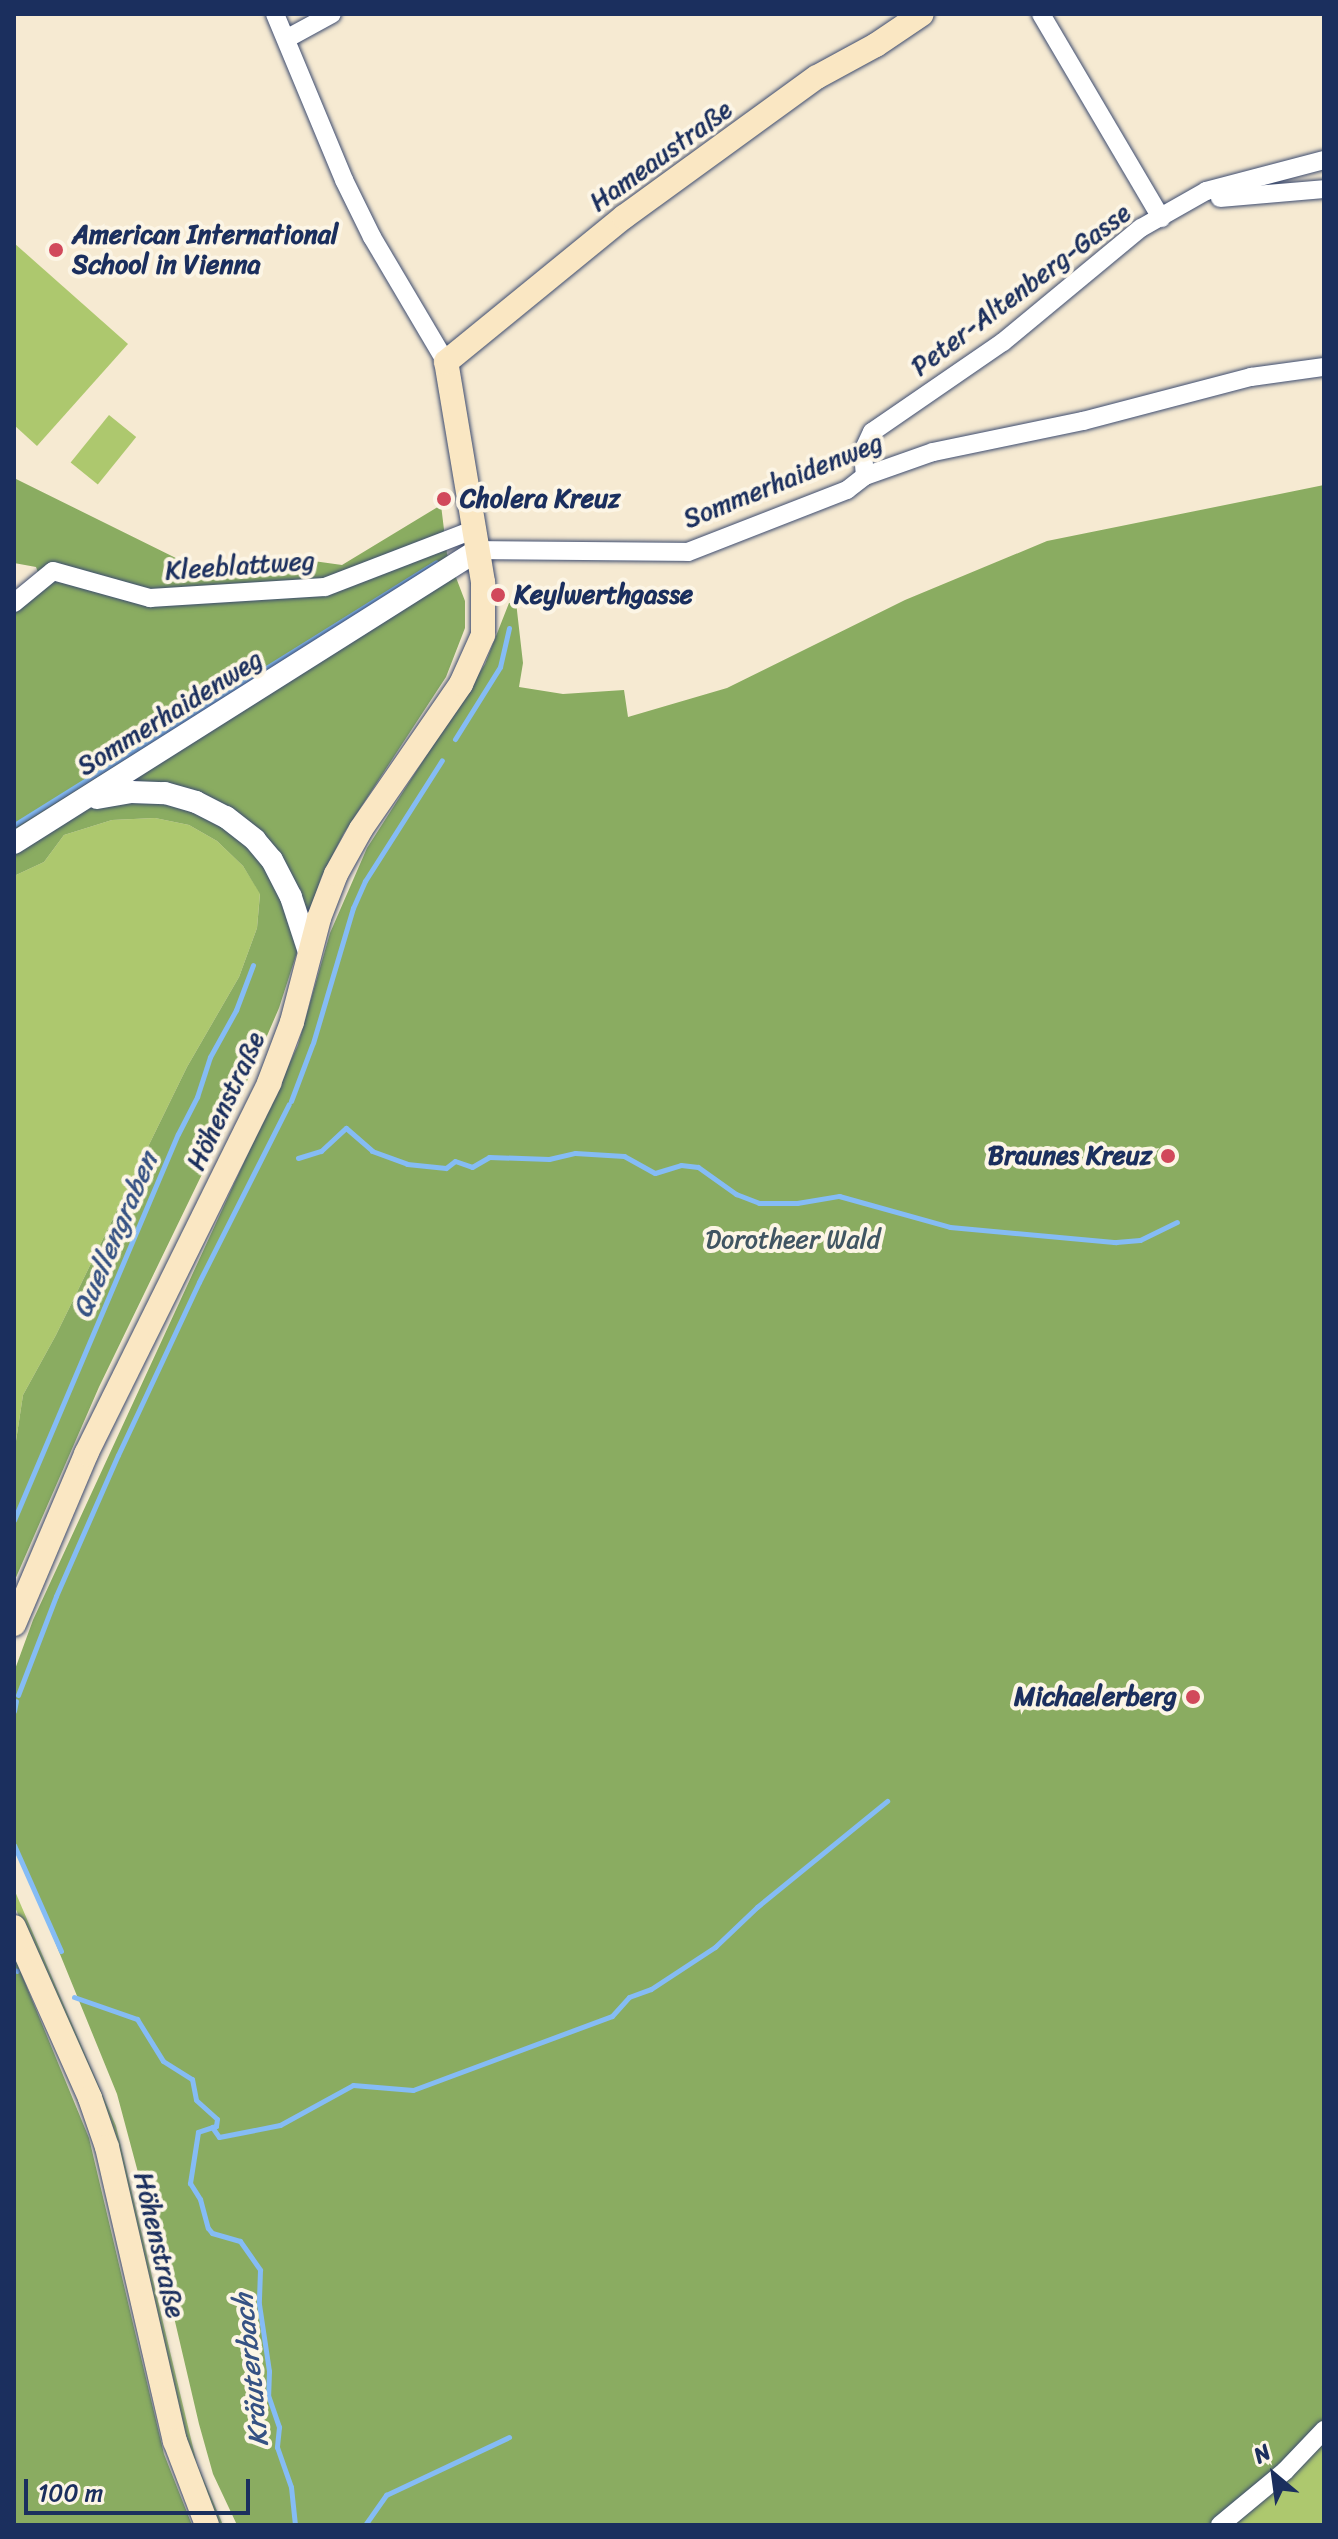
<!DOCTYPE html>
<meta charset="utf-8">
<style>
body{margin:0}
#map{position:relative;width:1338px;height:2539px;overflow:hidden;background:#f6ead2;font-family:Sriracha,sans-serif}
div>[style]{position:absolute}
.green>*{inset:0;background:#adc86e;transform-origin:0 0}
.forest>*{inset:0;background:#8aac61}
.stream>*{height:5px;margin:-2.5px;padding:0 2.5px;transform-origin:2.5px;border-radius:2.5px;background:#85bcf5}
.roads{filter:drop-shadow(0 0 2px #3c4b6f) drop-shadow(0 0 2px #3c4b6f)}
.minor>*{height:18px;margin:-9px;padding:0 9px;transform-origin:9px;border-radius:9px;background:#fff}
.tertiary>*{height:22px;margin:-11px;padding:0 11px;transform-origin:11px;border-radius:11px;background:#fff}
.secondary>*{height:24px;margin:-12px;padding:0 12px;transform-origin:12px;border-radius:12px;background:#fae7c3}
.dots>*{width:22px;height:22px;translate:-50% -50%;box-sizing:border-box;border:4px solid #fcf5e5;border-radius:50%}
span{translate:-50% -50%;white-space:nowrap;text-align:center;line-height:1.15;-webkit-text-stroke:8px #fcf5e5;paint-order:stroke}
.street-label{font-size:26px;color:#1b2f5e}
.poi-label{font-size:26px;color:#1b2f5e;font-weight:700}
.left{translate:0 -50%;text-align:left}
.right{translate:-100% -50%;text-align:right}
.park-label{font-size:26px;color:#405562}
.water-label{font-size:28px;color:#365284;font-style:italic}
.frame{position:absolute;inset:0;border:16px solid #1b2f5e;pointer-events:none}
.north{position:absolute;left:1234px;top:2435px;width:80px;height:80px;-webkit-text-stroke:6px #fcf5e5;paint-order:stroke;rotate:331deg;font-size:22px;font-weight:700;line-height:32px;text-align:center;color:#1b2f5e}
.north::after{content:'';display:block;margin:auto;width:28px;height:36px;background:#1b2f5e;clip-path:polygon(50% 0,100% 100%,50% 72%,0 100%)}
.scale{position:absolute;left:24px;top:2479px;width:226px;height:36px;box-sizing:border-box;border:4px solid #1b2f5e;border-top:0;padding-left:10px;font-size:24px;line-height:28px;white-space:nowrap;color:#1b2f5e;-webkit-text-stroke:6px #fcf5e5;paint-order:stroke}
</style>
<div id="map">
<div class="green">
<div style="clip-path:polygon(14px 243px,128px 344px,37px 446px,14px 425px)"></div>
<div style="left:109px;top:415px;width:35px;height:61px;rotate:39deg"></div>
<div style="clip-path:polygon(155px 818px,189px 825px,217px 841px,243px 866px,260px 893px,257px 928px,239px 977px,187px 1067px,56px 1335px,23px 1395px,14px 1454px,14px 876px,44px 862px,64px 835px,112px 820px)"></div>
<div style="clip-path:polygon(14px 1889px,116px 2126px,197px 2464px,223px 2525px,217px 2525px,185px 2441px,35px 1953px,14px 1905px)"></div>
<div style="clip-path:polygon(1324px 2441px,1324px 2525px,1233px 2525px)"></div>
</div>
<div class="forest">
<div style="clip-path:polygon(14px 478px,190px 565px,245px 575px,275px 572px,299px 559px,342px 565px,441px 505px,447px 554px,465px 601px,465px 628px,446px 677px,344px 833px,321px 878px,279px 1008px,251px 1073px,99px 1387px,14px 1582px,14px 1454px,23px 1395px,56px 1335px,187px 1067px,239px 977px,257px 928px,260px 894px,243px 866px,217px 841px,189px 825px,155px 818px,112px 820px,64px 835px,44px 862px,14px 876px,14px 596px,39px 575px,36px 567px,14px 563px)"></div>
<div style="clip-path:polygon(1324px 485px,1324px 2441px,1233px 2525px,237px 2525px,213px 2474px,199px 2424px,155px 2236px,117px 2094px,20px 1856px,14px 1854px,14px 1672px,33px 1620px,298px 1045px,330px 933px,367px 848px,485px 664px,509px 603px,516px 602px,523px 663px,519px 687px,563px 694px,624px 690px,628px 717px,727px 688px,905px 600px,1047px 541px)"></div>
<div style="clip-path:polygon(14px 1956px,89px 2138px,164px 2454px,192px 2525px,14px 2525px)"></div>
</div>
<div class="stream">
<div style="left:455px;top:739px;width:85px;rotate:-58deg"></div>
<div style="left:500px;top:667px;width:40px;rotate:-77deg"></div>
<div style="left:14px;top:825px;width:497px;rotate:-31.9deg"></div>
<div style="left:313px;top:1043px;width:141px;rotate:-73.5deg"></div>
<div style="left:353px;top:908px;width:30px;rotate:-66deg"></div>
<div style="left:365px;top:881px;width:143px;rotate:-57.5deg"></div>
<div style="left:291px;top:1101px;width:60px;rotate:-69.4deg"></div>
<div style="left:298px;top:1158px;width:24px;rotate:-17deg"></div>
<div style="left:321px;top:1151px;width:34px;rotate:-43deg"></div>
<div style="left:346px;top:1128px;width:35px;rotate:41deg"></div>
<div style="left:372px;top:1151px;width:37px;rotate:20deg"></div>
<div style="left:407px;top:1164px;width:39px;rotate:6deg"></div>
<div style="left:446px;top:1168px;width:11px;rotate:-38deg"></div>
<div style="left:455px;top:1161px;width:18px;rotate:19deg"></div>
<div style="left:472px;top:1167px;width:20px;rotate:-30deg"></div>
<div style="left:489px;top:1157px;width:60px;rotate:1.9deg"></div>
<div style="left:549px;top:1159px;width:27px;rotate:-13deg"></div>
<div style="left:575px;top:1153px;width:49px;rotate:3.5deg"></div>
<div style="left:624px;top:1156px;width:35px;rotate:29deg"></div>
<div style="left:655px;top:1173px;width:27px;rotate:-17deg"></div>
<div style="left:681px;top:1165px;width:17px;rotate:7deg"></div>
<div style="left:698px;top:1167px;width:47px;rotate:35.4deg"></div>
<div style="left:736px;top:1194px;width:25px;rotate:21deg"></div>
<div style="left:759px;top:1203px;width:38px"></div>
<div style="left:797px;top:1203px;width:43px;rotate:-9.5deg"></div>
<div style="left:839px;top:1196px;width:115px;rotate:15.6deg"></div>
<div style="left:950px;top:1227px;width:167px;rotate:5.2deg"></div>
<div style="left:1116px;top:1242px;width:24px;rotate:-5deg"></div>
<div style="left:1140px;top:1240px;width:41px;rotate:-25.9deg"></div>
<div style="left:14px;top:1520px;width:419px;rotate:-67deg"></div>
<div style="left:178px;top:1134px;width:42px;rotate:-62.8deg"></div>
<div style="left:197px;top:1097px;width:42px;rotate:-72deg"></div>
<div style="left:210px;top:1057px;width:54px;rotate:-61deg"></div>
<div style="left:236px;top:1010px;width:48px;rotate:-69.3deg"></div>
<div style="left:18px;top:1695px;width:106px;rotate:-69deg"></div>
<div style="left:56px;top:1596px;width:154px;rotate:-66.3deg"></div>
<div style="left:118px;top:1455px;width:191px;rotate:-64.9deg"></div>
<div style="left:199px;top:1282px;width:199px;rotate:-63.2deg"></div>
<div style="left:14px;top:1711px;width:10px;rotate:-79deg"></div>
<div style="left:14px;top:1845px;width:116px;rotate:66.1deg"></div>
<div style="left:14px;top:1970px;width:3px;rotate:18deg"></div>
<div style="left:74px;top:1997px;width:67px;rotate:19.2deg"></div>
<div style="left:137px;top:2019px;width:49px;rotate:58.2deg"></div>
<div style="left:163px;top:2061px;width:34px;rotate:32deg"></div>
<div style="left:192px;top:2079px;width:21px;rotate:79deg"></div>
<div style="left:196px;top:2100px;width:28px;rotate:42deg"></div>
<div style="left:217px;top:2119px;width:7px;rotate:98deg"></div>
<div style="left:216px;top:2126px;width:19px;rotate:162deg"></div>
<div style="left:198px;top:2132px;width:52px;rotate:98.9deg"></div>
<div style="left:190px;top:2183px;width:19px;rotate:58deg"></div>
<div style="left:200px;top:2199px;width:30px;rotate:75deg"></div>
<div style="left:208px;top:2228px;width:6px;rotate:51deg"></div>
<div style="left:212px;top:2233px;width:29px;rotate:16deg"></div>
<div style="left:240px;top:2241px;width:35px;rotate:55deg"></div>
<div style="left:260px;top:2270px;width:34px;rotate:92deg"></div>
<div style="left:259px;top:2304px;width:68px;rotate:81.5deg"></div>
<div style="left:269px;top:2371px;width:24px;rotate:92deg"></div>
<div style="left:268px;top:2395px;width:34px;rotate:71deg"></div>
<div style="left:279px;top:2427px;width:20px;rotate:96deg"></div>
<div style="left:277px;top:2447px;width:42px;rotate:70.7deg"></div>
<div style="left:291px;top:2487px;width:38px;rotate:84deg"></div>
<div style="left:212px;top:2127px;width:12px;rotate:55deg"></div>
<div style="left:219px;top:2137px;width:62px;rotate:-11.1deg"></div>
<div style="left:280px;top:2125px;width:83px;rotate:-28.7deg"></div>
<div style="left:353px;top:2085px;width:60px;rotate:4.8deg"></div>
<div style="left:413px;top:2090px;width:212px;rotate:-20.4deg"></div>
<div style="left:612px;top:2016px;width:25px;rotate:-48deg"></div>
<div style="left:629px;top:1997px;width:23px;rotate:-20deg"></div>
<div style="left:651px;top:1989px;width:77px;rotate:-33.3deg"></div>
<div style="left:715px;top:1947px;width:58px;rotate:-43.6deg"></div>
<div style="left:757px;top:1907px;width:168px;rotate:-39.2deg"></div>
<div style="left:365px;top:2525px;width:37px;rotate:-55deg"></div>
<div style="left:386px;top:2495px;width:136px;rotate:-25.2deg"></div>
</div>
<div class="roads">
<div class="minor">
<div style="left:275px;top:14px;width:180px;rotate:67.4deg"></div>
<div style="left:344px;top:180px;width:64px;rotate:63.8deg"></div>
<div style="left:372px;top:237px;width:145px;rotate:59.4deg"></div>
<div style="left:1041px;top:14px;width:237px;rotate:59.5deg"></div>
<div style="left:286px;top:39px;width:52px;rotate:-28.5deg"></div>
<div style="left:1220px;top:198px;width:104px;rotate:-4.9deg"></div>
<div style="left:865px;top:476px;width:25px;rotate:-95deg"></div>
<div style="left:863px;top:451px;width:21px;rotate:-65deg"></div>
<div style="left:872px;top:432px;width:159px;rotate:-34.5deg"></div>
<div style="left:1003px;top:342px;width:179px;rotate:-39.6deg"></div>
<div style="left:1141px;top:228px;width:75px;rotate:-29.6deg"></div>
<div style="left:1206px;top:191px;width:122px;rotate:-14.7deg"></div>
<div style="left:478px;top:550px;width:210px;rotate:0.5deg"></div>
<div style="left:688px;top:552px;width:171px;rotate:-21.3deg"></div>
<div style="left:847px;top:490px;width:23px;rotate:-38deg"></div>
<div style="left:865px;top:476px;width:72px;rotate:-19.4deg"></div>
<div style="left:933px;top:452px;width:153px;rotate:-11.7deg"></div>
<div style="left:1083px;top:421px;width:174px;rotate:-14.7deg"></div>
<div style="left:1251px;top:377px;width:74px;rotate:-7.8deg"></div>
<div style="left:14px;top:603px;width:50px;rotate:-39.4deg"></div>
<div style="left:53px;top:571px;width:101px;rotate:15.6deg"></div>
<div style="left:150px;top:598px;width:175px;rotate:-3.6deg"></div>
<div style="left:325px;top:587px;width:161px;rotate:-21.1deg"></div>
<div style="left:1220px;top:2525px;width:85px;rotate:-39.7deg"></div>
<div style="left:1285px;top:2471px;width:57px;rotate:-46.4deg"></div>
</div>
<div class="tertiary">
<div style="left:97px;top:798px;width:35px;rotate:-10deg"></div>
<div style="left:131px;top:792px;width:34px;rotate:2deg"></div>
<div style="left:165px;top:793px;width:32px;rotate:16deg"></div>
<div style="left:196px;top:802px;width:34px;rotate:27deg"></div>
<div style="left:226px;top:817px;width:37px;rotate:38deg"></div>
<div style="left:255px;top:840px;width:26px;rotate:50deg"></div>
<div style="left:272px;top:860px;width:42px;rotate:62.8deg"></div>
<div style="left:291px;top:897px;width:58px;rotate:71.9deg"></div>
<div style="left:14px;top:843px;width:549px;rotate:-32.27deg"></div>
</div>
<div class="secondary">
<div style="left:14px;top:1624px;width:185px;rotate:-67deg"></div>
<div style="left:86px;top:1454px;width:414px;rotate:-63.7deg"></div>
<div style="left:269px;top:1083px;width:65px;rotate:-69.3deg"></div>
<div style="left:292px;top:1022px;width:107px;rotate:-75.4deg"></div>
<div style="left:319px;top:918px;width:47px;rotate:-68.9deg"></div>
<div style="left:336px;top:874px;width:51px;rotate:-60.9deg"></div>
<div style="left:361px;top:829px;width:176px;rotate:-55.4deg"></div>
<div style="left:461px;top:684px;width:54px;rotate:-65.8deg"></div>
<div style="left:483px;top:635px;width:53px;rotate:-90deg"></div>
<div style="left:483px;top:582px;width:223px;rotate:-99.5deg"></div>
<div style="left:446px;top:362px;width:230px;rotate:-39.2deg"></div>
<div style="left:624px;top:217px;width:238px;rotate:-36deg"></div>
<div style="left:817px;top:77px;width:67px;rotate:-28.5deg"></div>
<div style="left:876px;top:45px;width:55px;rotate:-34deg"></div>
<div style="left:14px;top:1927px;width:187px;rotate:66deg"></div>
<div style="left:90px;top:2098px;width:52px;rotate:70.9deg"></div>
<div style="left:107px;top:2147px;width:302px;rotate:77deg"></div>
<div style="left:175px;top:2441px;width:90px;rotate:69.1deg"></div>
</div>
</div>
<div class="dots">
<div style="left:56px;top:250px;background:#d1495b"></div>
<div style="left:444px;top:499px;background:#d1495b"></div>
<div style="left:498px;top:595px;background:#d1495b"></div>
<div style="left:1168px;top:1156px;background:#d1495b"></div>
<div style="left:1193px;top:1697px;background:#d1495b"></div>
</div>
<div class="street-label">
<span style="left:661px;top:156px;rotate:-36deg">Hameaustraße</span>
<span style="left:1021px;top:290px;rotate:-37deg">Peter-Altenberg-Gasse</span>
<span style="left:783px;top:481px;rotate:-22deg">Sommerhaidenweg</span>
<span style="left:240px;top:566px;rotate:-4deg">Kleeblattweg</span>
<span style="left:170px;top:713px;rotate:-32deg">Sommerhaidenweg</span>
<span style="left:226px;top:1101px;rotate:-65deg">Höhenstraße</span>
<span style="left:159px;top:2245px;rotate:77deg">Höhenstraße</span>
</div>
<div class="poi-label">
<span class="left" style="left:72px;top:250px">American International<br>School in Vienna</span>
<span class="left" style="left:460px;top:499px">Cholera Kreuz</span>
<span class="left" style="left:514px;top:595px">Keylwerthgasse</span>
<span class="right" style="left:1152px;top:1156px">Braunes Kreuz</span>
<span class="right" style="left:1177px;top:1697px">Michaelerberg</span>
</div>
<div class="park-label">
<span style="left:793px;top:1240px">Dorotheer Wald</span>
</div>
<div class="water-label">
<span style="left:115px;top:1235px;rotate:-67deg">Quellengraben</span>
<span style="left:251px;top:2370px;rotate:-96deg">Kräuterbach</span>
</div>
<div class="frame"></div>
<div class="north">N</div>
<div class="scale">100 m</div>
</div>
